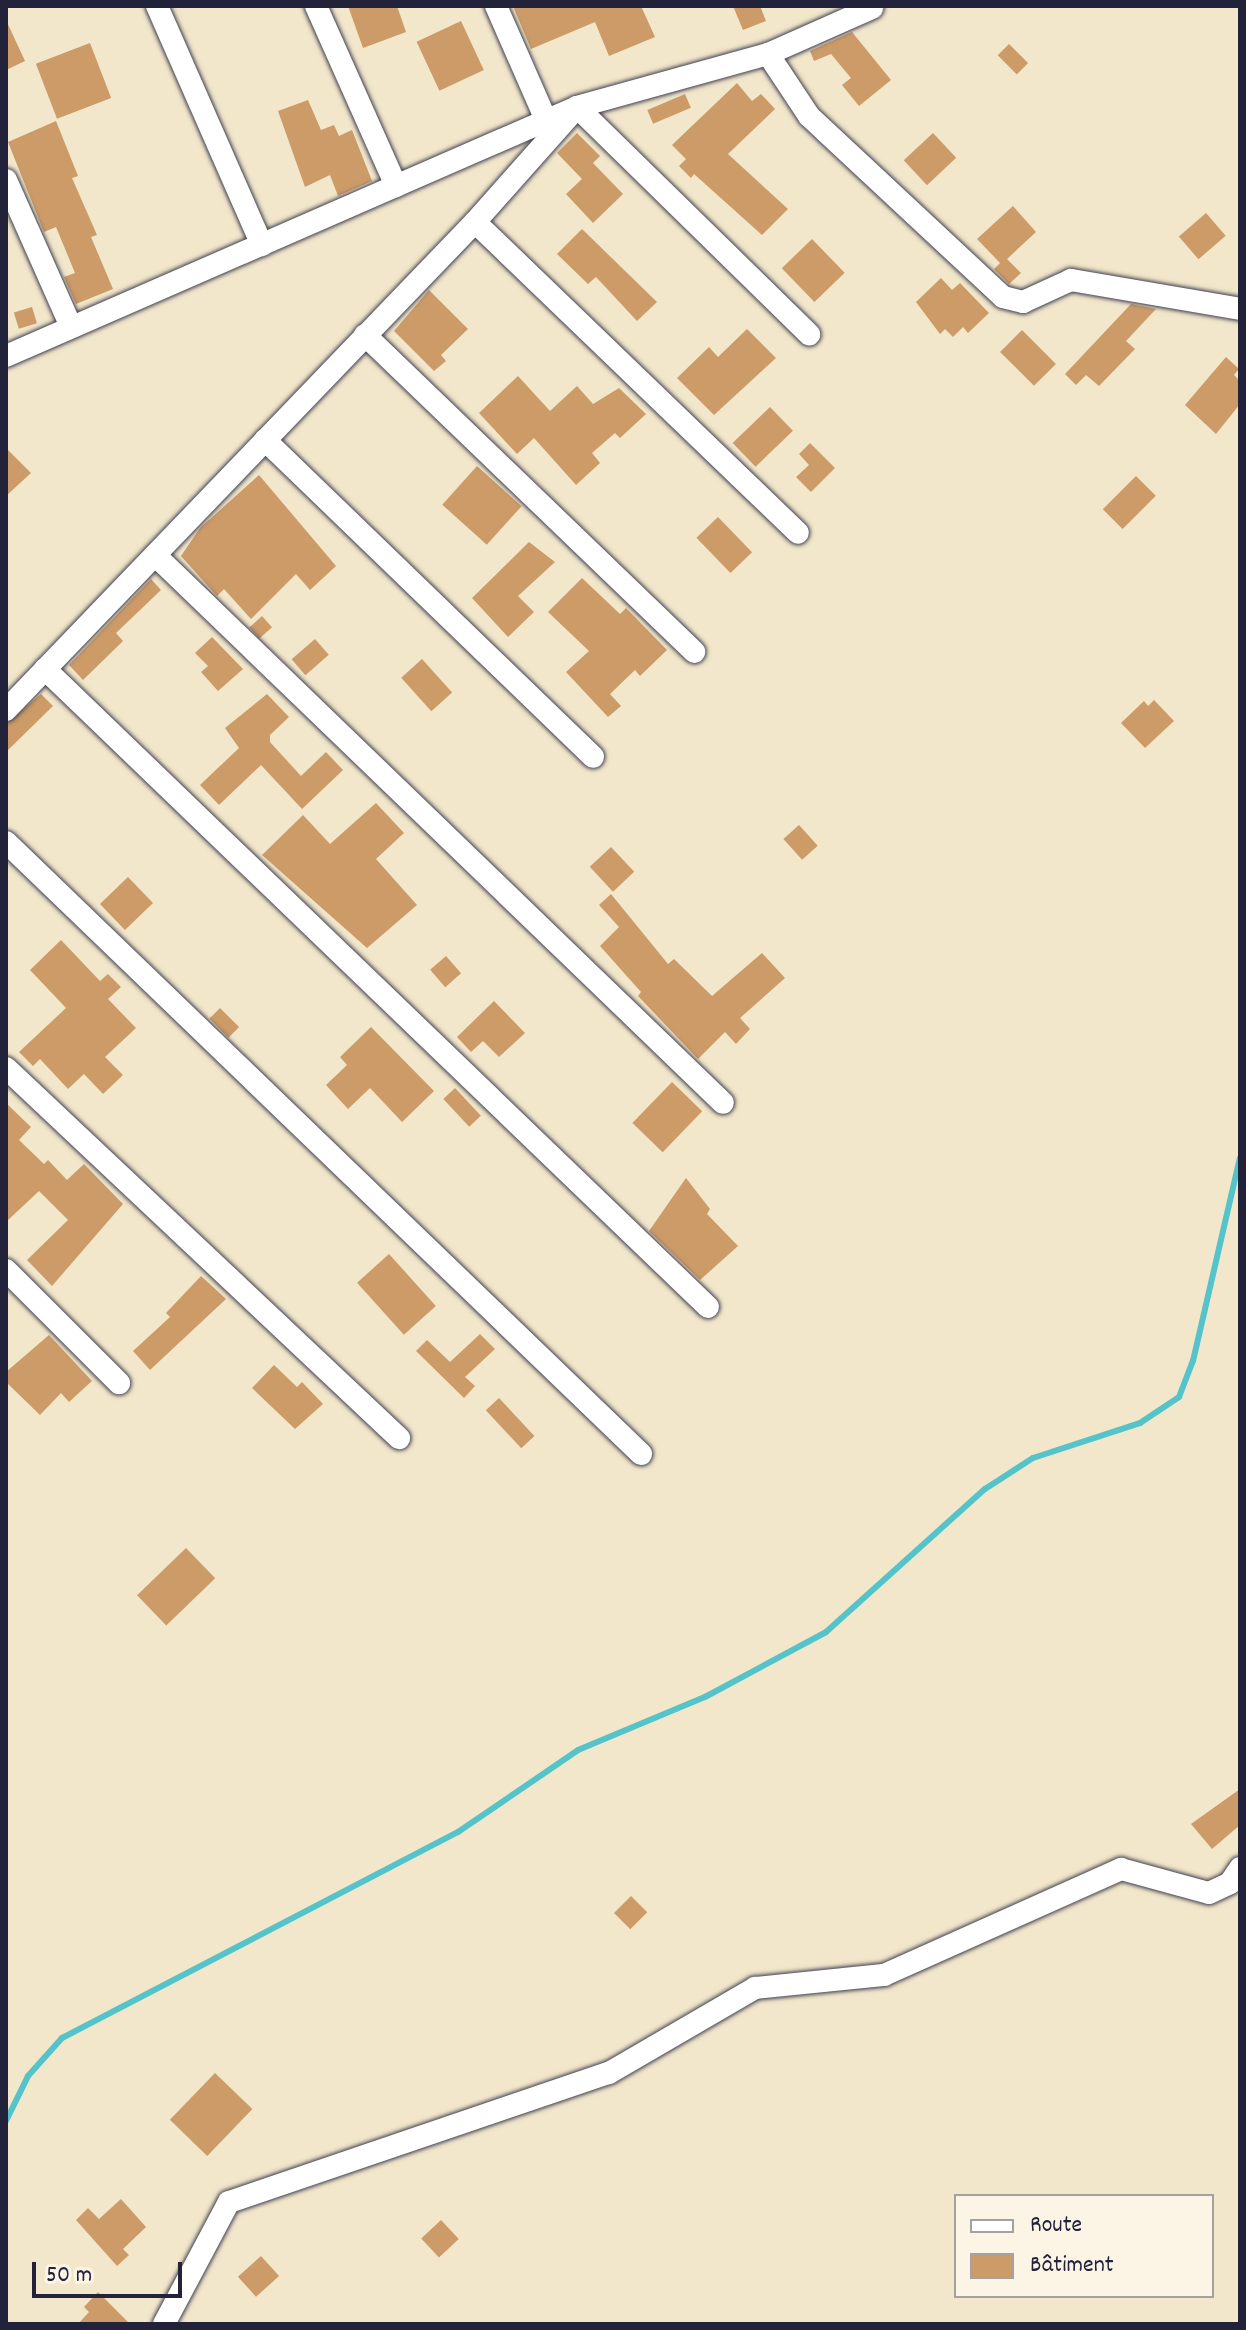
<!DOCTYPE html>
<meta charset="utf-8">
<style>
body{margin:0}
#map{position:relative;width:1246px;height:2330px;overflow:hidden;background:#f2e7cb;font-family:Dekko,sans-serif}
div>[style]{position:absolute}
.stream>*{height:6px;margin:-3px;padding:0 3px;transform-origin:3px;border-radius:3px;background:#55c3ca}
.building>*{inset:0;background:#cc9b68;transform-origin:0 0}
.roads{filter:drop-shadow(0 0 2px #414051) drop-shadow(0 0 2px #414051)}
.street>*{height:22px;margin:-11px;padding:0 11px;transform-origin:11px;border-radius:11px;background:#fff}
span{translate:-50% -50%;white-space:nowrap;text-align:center;line-height:1.15;-webkit-text-stroke:6px #fcf5e5;paint-order:stroke}
.frame{position:absolute;inset:0;border:8px solid #22223b;pointer-events:none}
.legend{position:absolute;left:954px;top:2194px;width:260px;height:104px;box-sizing:border-box;background:#fcf5e5;border:2px solid #a5a1a1;margin:0;padding:10px 14px;list-style:none;font-size:24px;color:#22223b}
.legend li{display:flex;align-items:center;gap:16px;height:40px}
.legend b{width:40px;border:2px solid #a5a1a1}
.scale{position:absolute;left:32px;top:2262px;width:150px;height:36px;box-sizing:border-box;border:4px solid #22223b;border-top:0;padding-left:10px;font-size:24px;line-height:28px;white-space:nowrap;color:#22223b;-webkit-text-stroke:6px #fcf5e5;paint-order:stroke}
</style>
<div id="map">
<div class="stream">
<div style="left:6px;top:2121px;width:50px;rotate:-63.9deg"></div>
<div style="left:28px;top:2076px;width:51px;rotate:-48.2deg"></div>
<div style="left:62px;top:2038px;width:446px;rotate:-27.5deg"></div>
<div style="left:458px;top:1832px;width:145px;rotate:-34.3deg"></div>
<div style="left:578px;top:1750px;width:138px;rotate:-22.7deg"></div>
<div style="left:705px;top:1697px;width:137px;rotate:-28.2deg"></div>
<div style="left:826px;top:1632px;width:214px;rotate:-42deg"></div>
<div style="left:985px;top:1489px;width:57px;rotate:-32.9deg"></div>
<div style="left:1033px;top:1458px;width:113px;rotate:-18.1deg"></div>
<div style="left:1140px;top:1423px;width:47px;rotate:-33.7deg"></div>
<div style="left:1179px;top:1397px;width:39px;rotate:-69deg"></div>
<div style="left:1193px;top:1361px;width:208px;rotate:-77deg"></div>
</div>
<div class="building">
<div style="clip-path:polygon(348px 6px,397px 6px,406px 32px,363px 48px)"></div>
<div style="clip-path:polygon(513px 6px,641px 6px,655px 37px,609px 56px,595px 22px,531px 49px)"></div>
<div style="clip-path:polygon(733px 6px,760px 6px,766px 21px,743px 30px)"></div>
<div style="clip-path:polygon(6px 20px,25px 61px,6px 70px)"></div>
<div style="left:461px;top:21px;width:54px;height:49px;rotate:65deg"></div>
<div style="clip-path:polygon(852px 32px,891px 80px,859px 106px,842px 85px,851px 78px,831px 54px,814px 61px,810px 51px)"></div>
<div style="left:90px;top:43px;width:59px;height:58px;rotate:69deg"></div>
<div style="left:1009px;top:44px;width:27px;height:16px;rotate:45deg"></div>
<div style="clip-path:polygon(737px 83px,752px 101px,761px 94px,775px 109px,728px 154px,788px 209px,762px 235px,694px 174px,691px 178px,679px 166px,686px 159px,672px 145px)"></div>
<div style="left:685px;top:94px;width:15px;height:41px;rotate:67deg"></div>
<div style="clip-path:polygon(308px 100px,321px 130px,334px 125px,339px 136px,352px 130px,372px 181px,338px 196px,330px 175px,305px 187px,278px 111px)"></div>
<div style="clip-path:polygon(56px 121px,78px 176px,72px 178px,97px 235px,91px 237px,113px 289px,76px 304px,64px 277px,75px 273px,56px 227px,44px 232px,8px 142px)"></div>
<div style="clip-path:polygon(577px 133px,600px 156px,593px 163px,623px 194px,593px 223px,566px 194px,582px 179px,557px 153px)"></div>
<div style="left:933px;top:133px;width:34px;height:40px;rotate:47deg"></div>
<div style="clip-path:polygon(1013px 206px,1036px 232px,1007px 259px,1021px 273px,1009px 284px,994px 269px,1000px 263px,977px 239px)"></div>
<div style="left:1206px;top:213px;width:30px;height:36px;rotate:49deg"></div>
<div style="clip-path:polygon(582px 229px,657px 302px,637px 321px,596px 277px,588px 284px,557px 254px)"></div>
<div style="left:812px;top:239px;width:47px;height:42px;rotate:46deg"></div>
<div style="clip-path:polygon(941px 278px,952px 290px,960px 283px,989px 313px,968px 333px,963px 327px,953px 337px,945px 329px,940px 334px,916px 302px)"></div>
<div style="clip-path:polygon(429px 290px,468px 329px,441px 355px,446px 361px,434px 371px,394px 331px)"></div>
<div style="clip-path:polygon(1131px 304px,1156px 309px,1126px 341px,1135px 349px,1099px 386px,1086px 375px,1076px 385px,1065px 374px)"></div>
<div style="left:32px;top:307px;width:17px;height:19px;rotate:73deg"></div>
<div style="clip-path:polygon(747px 329px,776px 358px,714px 415px,677px 378px,709px 347px,718px 357px)"></div>
<div style="left:1022px;top:330px;width:48px;height:31px;rotate:45deg"></div>
<div style="clip-path:polygon(1226px 357px,1239px 369px,1234px 375px,1240px 381px,1240px 404px,1216px 434px,1185px 405px)"></div>
<div style="clip-path:polygon(518px 376px,550px 411px,577px 386px,593px 404px,619px 388px,646px 414px,620px 438px,615px 433px,592px 453px,600px 463px,576px 485px,534px 438px,517px 454px,479px 413px)"></div>
<div style="left:770px;top:407px;width:33px;height:52px;rotate:46deg"></div>
<div style="clip-path:polygon(810px 443px,835px 468px,811px 492px,796px 477px,809px 465px,799px 454px)"></div>
<div style="clip-path:polygon(6px 448px,31px 473px,6px 496px)"></div>
<div style="left:477px;top:466px;width:60px;height:52px;rotate:42deg"></div>
<div style="clip-path:polygon(259px 475px,336px 566px,310px 590px,296px 574px,251px 619px,224px 589px,217px 596px,181px 556px,200px 528px)"></div>
<div style="left:1136px;top:476px;width:28px;height:47px;rotate:45deg"></div>
<div style="left:718px;top:517px;width:49px;height:30px;rotate:46deg"></div>
<div style="clip-path:polygon(529px 542px,555px 562px,518px 596px,534px 612px,508px 637px,472px 598px)"></div>
<div style="clip-path:polygon(582px 578px,620px 614px,626px 608px,667px 650px,640px 676px,635px 670px,610px 694px,621px 706px,608px 717px,566px 672px,589px 651px,548px 612px)"></div>
<div style="clip-path:polygon(151px 579px,161px 590px,116px 633px,123px 641px,83px 680px,69px 665px)"></div>
<div style="left:262px;top:616px;width:15px;height:17px;rotate:48deg"></div>
<div style="clip-path:polygon(212px 637px,243px 669px,218px 691px,201px 672px,208px 666px,195px 653px)"></div>
<div style="left:315px;top:639px;width:21px;height:31px;rotate:49deg"></div>
<div style="left:422px;top:659px;width:45px;height:28px;rotate:48deg"></div>
<div style="clip-path:polygon(41px 694px,53px 706px,6px 752px,6px 724px)"></div>
<div style="clip-path:polygon(267px 694px,289px 717px,270px 735px,270px 742px,301px 776px,326px 752px,343px 770px,302px 809px,261px 765px,219px 805px,200px 785px,239px 748px,225px 728px)"></div>
<div style="clip-path:polygon(1154px 700px,1174px 721px,1145px 748px,1121px 723px,1144px 701px,1148px 706px)"></div>
<div style="clip-path:polygon(376px 803px,404px 833px,376px 859px,417px 905px,367px 948px,262px 855px,303px 815px,330px 844px)"></div>
<div style="left:799px;top:825px;width:28px;height:21px;rotate:48deg"></div>
<div style="left:611px;top:847px;width:34px;height:29px;rotate:47deg"></div>
<div style="left:128px;top:877px;width:36px;height:39px;rotate:46deg"></div>
<div style="clip-path:polygon(611px 894px,668px 964px,674px 959px,712px 996px,762px 953px,785px 978px,740px 1018px,750px 1029px,736px 1044px,725px 1032px,698px 1059px,638px 996px,641px 992px,600px 946px,619px 927px,599px 905px)"></div>
<div style="clip-path:polygon(61px 940px,100px 981px,108px 974px,121px 987px,108px 999px,136px 1028px,105px 1057px,123px 1075px,103px 1094px,84px 1074px,68px 1089px,40px 1059px,33px 1066px,19px 1052px,66px 1008px,30px 970px)"></div>
<div style="left:446px;top:956px;width:23px;height:21px;rotate:49deg"></div>
<div style="clip-path:polygon(494px 1001px,525px 1033px,499px 1057px,483px 1041px,471px 1052px,457px 1037px)"></div>
<div style="left:220px;top:1008px;width:27px;height:15px;rotate:45deg"></div>
<div style="clip-path:polygon(371px 1027px,434px 1091px,402px 1122px,370px 1088px,348px 1109px,326px 1085px,347px 1065px,340px 1057px)"></div>
<div style="left:672px;top:1082px;width:42px;height:57px;rotate:44deg"></div>
<div style="left:455px;top:1088px;width:38px;height:16px;rotate:47deg"></div>
<div style="clip-path:polygon(6px 1103px,31px 1127px,19px 1140px,44px 1164px,48px 1160px,67px 1180px,84px 1164px,123px 1204px,52px 1286px,27px 1260px,68px 1220px,39px 1191px,6px 1222px)"></div>
<div style="clip-path:polygon(686px 1178px,710px 1209px,707px 1214px,738px 1246px,700px 1280px,649px 1231px)"></div>
<div style="left:389px;top:1254px;width:70px;height:43px;rotate:48deg"></div>
<div style="clip-path:polygon(201px 1276px,226px 1299px,150px 1370px,133px 1351px,170px 1317px,166px 1313px)"></div>
<div style="clip-path:polygon(480px 1334px,495px 1349px,465px 1377px,475px 1386px,464px 1398px,416px 1351px,427px 1340px,450px 1362px)"></div>
<div style="clip-path:polygon(49px 1335px,92px 1381px,69px 1402px,61px 1393px,40px 1415px,6px 1382px,6px 1372px)"></div>
<div style="clip-path:polygon(274px 1365px,297px 1387px,302px 1382px,323px 1404px,295px 1429px,252px 1388px)"></div>
<div style="left:499px;top:1398px;width:52px;height:18px;rotate:47deg"></div>
<div style="left:186px;top:1548px;width:42px;height:68px;rotate:46deg"></div>
<div style="clip-path:polygon(1240px 1789px,1240px 1825px,1212px 1849px,1191px 1824px)"></div>
<div style="left:631px;top:1896px;width:23px;height:24px;rotate:45deg"></div>
<div style="left:215px;top:2073px;width:52px;height:65px;rotate:44deg"></div>
<div style="clip-path:polygon(121px 2199px,146px 2227px,123px 2249px,129px 2255px,117px 2266px,76px 2220px,88px 2208px,99px 2219px)"></div>
<div style="left:441px;top:2220px;width:26px;height:27px;rotate:47deg"></div>
<div style="left:261px;top:2256px;width:27px;height:31px;rotate:48deg"></div>
<div style="clip-path:polygon(98px 2292px,130px 2324px,78px 2324px,89px 2312px,84px 2307px)"></div>
</div>
<div class="roads">
<div class="street">
<div style="left:157px;top:6px;width:261px;rotate:66.3deg"></div>
<div style="left:316px;top:6px;width:197px;rotate:66deg"></div>
<div style="left:496px;top:6px;width:124px;rotate:66.3deg"></div>
<div style="left:768px;top:54px;width:74px;rotate:56.5deg"></div>
<div style="left:809px;top:116px;width:265px;rotate:43deg"></div>
<div style="left:1003px;top:297px;width:21px;rotate:14deg"></div>
<div style="left:1023px;top:302px;width:53px;rotate:-24.6deg"></div>
<div style="left:1071px;top:280px;width:171px;rotate:9.7deg"></div>
<div style="left:577px;top:107px;width:325px;rotate:44.4deg"></div>
<div style="left:6px;top:180px;width:161px;rotate:66.1deg"></div>
<div style="left:475px;top:222px;width:448px;rotate:43.9deg"></div>
<div style="left:365px;top:335px;width:457px;rotate:43.9deg"></div>
<div style="left:6px;top:356px;width:623px;rotate:-23.56deg"></div>
<div style="left:577px;top:107px;width:198px;rotate:-15.5deg"></div>
<div style="left:768px;top:54px;width:114px;rotate:-23.9deg"></div>
<div style="left:265px;top:440px;width:456px;rotate:44deg"></div>
<div style="left:155px;top:555px;width:789px;rotate:43.97deg"></div>
<div style="left:45px;top:669px;width:920px;rotate:43.9deg"></div>
<div style="left:6px;top:710px;width:677px;rotate:-46.14deg"></div>
<div style="left:475px;top:222px;width:144px;rotate:-48.4deg"></div>
<div style="left:6px;top:842px;width:882px;rotate:43.94deg"></div>
<div style="left:6px;top:1068px;width:540px;rotate:43.27deg"></div>
<div style="left:6px;top:1270px;width:160px;rotate:45deg"></div>
<div style="left:164px;top:2324px;width:138px;rotate:-62deg"></div>
<div style="left:229px;top:2202px;width:401px;rotate:-18.8deg"></div>
<div style="left:609px;top:2073px;width:169px;rotate:-30.2deg"></div>
<div style="left:755px;top:1988px;width:130px;rotate:-5.8deg"></div>
<div style="left:884px;top:1975px;width:260px;rotate:-24.1deg"></div>
<div style="left:1121px;top:1869px;width:91px;rotate:15.3deg"></div>
<div style="left:1209px;top:1893px;width:23px;rotate:-25deg"></div>
<div style="left:1230px;top:1883px;width:18px;rotate:-56deg"></div>
</div>
</div>
<div class="frame"></div>
<ul class="legend">
<li><b style="height:10px;background:#fff"></b>Route</li>
<li><b style="height:22px;background:#cc9b68"></b>Bâtiment</li>
</ul>
<div class="scale">50 m</div>
</div>
